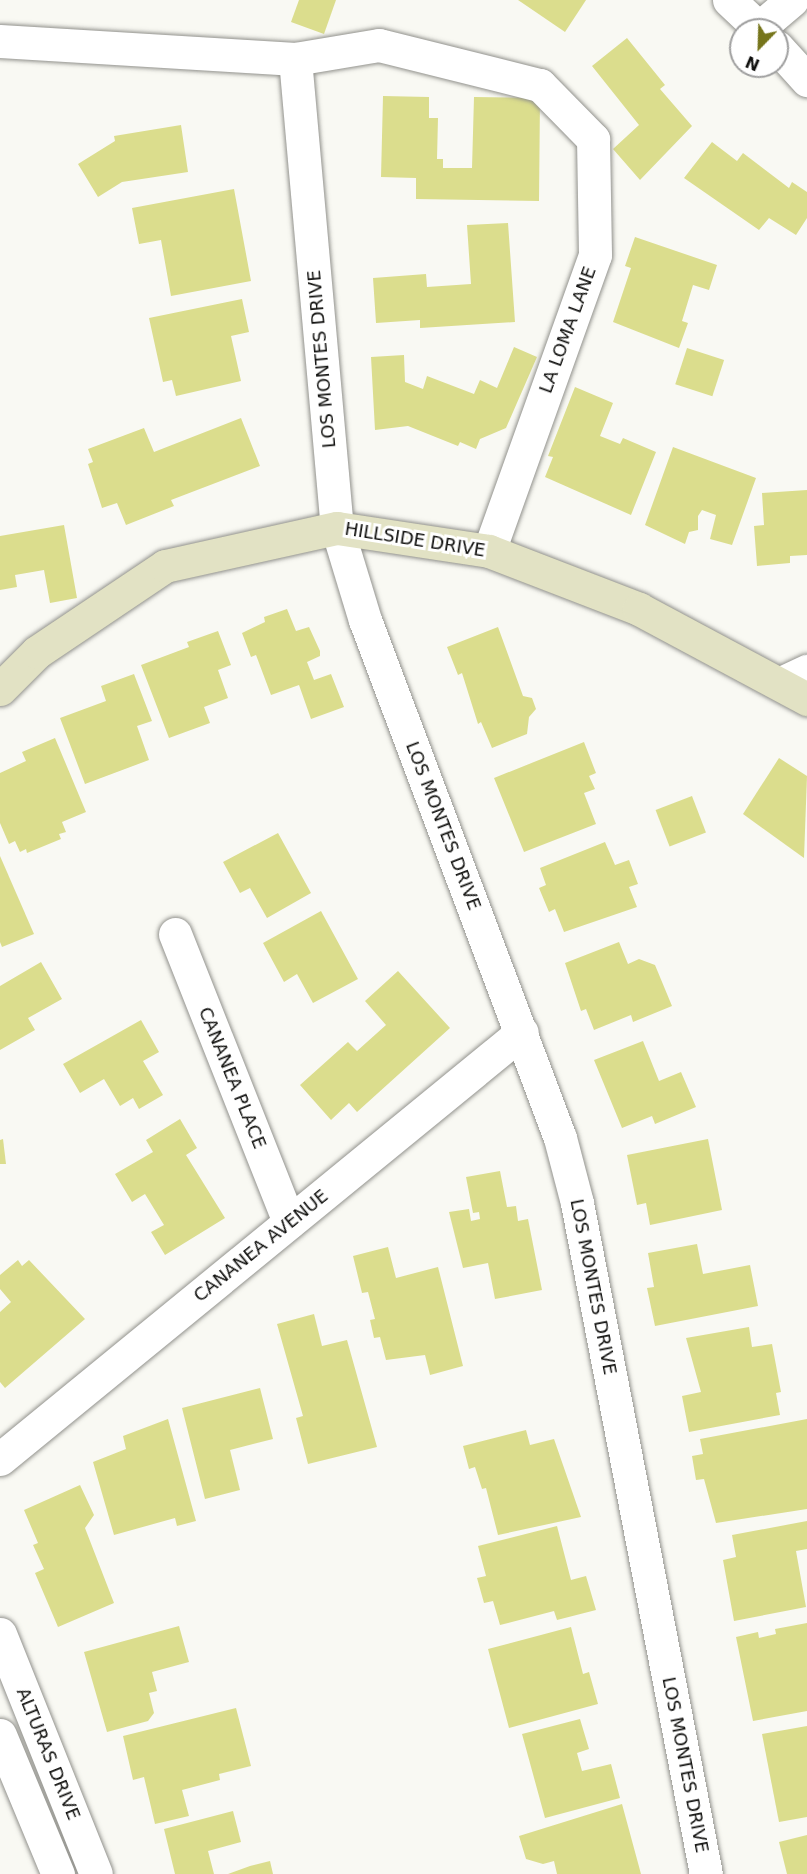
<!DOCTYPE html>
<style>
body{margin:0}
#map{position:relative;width:807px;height:1874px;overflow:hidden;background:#f9f9f3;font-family:"DejaVu Sans",sans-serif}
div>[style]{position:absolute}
.building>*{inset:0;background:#dbdd8d;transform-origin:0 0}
.roads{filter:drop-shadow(0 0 2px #92928d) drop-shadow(0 0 2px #92928d)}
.minor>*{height:33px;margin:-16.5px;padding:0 16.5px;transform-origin:16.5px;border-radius:16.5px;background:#fff}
.secondary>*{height:33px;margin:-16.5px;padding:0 16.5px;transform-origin:16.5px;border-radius:16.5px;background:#e2e2c4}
span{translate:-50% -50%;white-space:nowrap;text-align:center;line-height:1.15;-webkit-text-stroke:6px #fff;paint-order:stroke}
.street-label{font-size:18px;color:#10100e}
.north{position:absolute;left:729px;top:18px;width:60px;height:60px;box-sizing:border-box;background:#fff;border:2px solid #9f9f9f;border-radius:50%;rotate:203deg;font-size:16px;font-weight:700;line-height:24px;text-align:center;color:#10100e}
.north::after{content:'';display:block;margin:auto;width:21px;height:27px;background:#76751b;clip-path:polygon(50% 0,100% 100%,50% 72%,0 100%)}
</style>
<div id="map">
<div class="building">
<div style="clip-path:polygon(299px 0,336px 0,324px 34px,291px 22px)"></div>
<div style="clip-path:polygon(518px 0,586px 0,565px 32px)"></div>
<div style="clip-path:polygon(627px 38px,665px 85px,660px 89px,692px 126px,640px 180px,613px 149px,639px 125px,592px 66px)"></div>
<div style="clip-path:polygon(383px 96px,429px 97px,429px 118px,438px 118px,437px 159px,443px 159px,443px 168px,472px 168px,474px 97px,540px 98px,539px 201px,416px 199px,416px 178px,381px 177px)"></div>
<div style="clip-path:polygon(181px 125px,188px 172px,122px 182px,98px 197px,78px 164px,115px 141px,114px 136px)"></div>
<div style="clip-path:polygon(712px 142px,737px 161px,743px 153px,789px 188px,792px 182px,807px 192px,807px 218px,796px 235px,769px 218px,759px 230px,684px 178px)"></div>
<div style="clip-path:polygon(234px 189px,251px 281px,171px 296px,161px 240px,139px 244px,132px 208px)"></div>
<div style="clip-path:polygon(508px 223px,515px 322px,420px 328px,420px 320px,376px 323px,373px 278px,426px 274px,427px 287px,471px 284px,467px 225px)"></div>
<div style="clip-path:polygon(635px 237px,717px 265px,709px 290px,693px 285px,682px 321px,688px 323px,679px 348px,613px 322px,631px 268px,625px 266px)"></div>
<div style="clip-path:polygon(242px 299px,249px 332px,231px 336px,241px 381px,176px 396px,172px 380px,163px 382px,149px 318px)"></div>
<div style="clip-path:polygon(514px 347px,537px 357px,506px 428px,480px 439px,476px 449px,460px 442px,458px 446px,408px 426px,375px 430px,371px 357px,404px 355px,405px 382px,423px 389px,427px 376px,474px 394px,480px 380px,497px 388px)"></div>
<div style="left:687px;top:348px;width:39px;height:38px;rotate:18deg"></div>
<div style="clip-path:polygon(575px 387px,613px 403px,600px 436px,620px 444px,623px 438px,656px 452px,631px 515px,545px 477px,553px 457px,548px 456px)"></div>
<div style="clip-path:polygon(241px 418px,260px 466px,171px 500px,174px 506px,126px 525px,117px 503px,102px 508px,88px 464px,93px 462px,88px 449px,144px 428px,154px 452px)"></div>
<div style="clip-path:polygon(673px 447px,756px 478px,732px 545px,710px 539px,716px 515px,702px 510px,698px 516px,698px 530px,689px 532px,685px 544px,645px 525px)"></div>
<div style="clip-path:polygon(807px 490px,807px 555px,790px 556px,790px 563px,757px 566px,754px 526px,764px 525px,762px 493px)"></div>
<div style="clip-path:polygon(64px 525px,77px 598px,50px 603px,44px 570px,15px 575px,17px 587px,0 590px,0 536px)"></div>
<div style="clip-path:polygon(287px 609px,296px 631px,309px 627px,320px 651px,320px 656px,307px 662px,314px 680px,331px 674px,344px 707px,311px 719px,299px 685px,271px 695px,256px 655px,251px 657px,242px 633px,265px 622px,264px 617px)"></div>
<div style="clip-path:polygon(498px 627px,523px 696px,532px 698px,536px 709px,529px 717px,527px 734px,492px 748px,481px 722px,478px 724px,462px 673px,458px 675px,447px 647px)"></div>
<div style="clip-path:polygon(218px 631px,231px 665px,218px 670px,228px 698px,204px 707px,210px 723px,169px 738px,141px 665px,189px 647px,187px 642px)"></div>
<div style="clip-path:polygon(134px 674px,152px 721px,137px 726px,149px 760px,85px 784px,60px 718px,106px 701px,101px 686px)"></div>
<div style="clip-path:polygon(55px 738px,86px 812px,62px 822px,66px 832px,59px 834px,61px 839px,27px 853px,26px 849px,20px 852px,15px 841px,9px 844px,0 823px,0 773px,26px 761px,22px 752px)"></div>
<div style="clip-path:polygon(584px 742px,596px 773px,589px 776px,595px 789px,584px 793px,596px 824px,524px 852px,494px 778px)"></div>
<div style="clip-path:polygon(779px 758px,807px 776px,804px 858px,743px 814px)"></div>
<div style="left:692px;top:796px;width:39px;height:39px;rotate:69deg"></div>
<div style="clip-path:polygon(278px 833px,311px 893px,267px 918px,250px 888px,240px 893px,223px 862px)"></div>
<div style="clip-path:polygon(605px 842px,615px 865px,629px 860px,638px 884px,629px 887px,637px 907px,564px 932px,555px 909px,549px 912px,539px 888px,546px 885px,540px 868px)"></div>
<div style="clip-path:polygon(0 856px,34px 934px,2px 947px,0 942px)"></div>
<div style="clip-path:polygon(321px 911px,358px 979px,313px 1003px,297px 974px,284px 982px,263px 943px)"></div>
<div style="clip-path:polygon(619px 942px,628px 964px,639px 959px,655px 965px,672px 1006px,633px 1022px,631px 1015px,594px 1030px,586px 1009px,581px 1011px,565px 963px)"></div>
<div style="clip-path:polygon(41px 962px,62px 999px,28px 1018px,35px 1030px,0 1050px,0 986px)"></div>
<div style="clip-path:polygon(398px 971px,450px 1028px,357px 1112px,349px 1103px,331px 1120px,300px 1085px,348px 1042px,357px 1051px,386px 1025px,365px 1001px)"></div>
<div style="clip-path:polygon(141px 1020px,159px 1052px,143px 1061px,163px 1095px,139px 1109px,133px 1098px,120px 1106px,104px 1079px,80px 1093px,63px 1064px)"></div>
<div style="clip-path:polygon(643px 1041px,659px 1081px,681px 1072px,696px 1107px,655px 1124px,652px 1116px,622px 1128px,594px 1060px)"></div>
<div style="clip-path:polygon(180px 1119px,197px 1148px,186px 1155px,225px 1218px,165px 1255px,151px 1232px,164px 1225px,145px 1194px,132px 1202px,115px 1174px,153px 1152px,146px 1140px)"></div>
<div style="clip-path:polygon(3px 1139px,6px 1164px,0 1164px,0 1140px)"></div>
<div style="clip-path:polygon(708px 1139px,722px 1210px,650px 1225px,646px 1203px,637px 1205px,627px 1155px)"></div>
<div style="clip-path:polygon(500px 1171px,507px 1207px,516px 1206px,518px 1221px,528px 1219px,542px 1290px,495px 1299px,488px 1263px,463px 1268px,449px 1212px,469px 1209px,471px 1221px,480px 1219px,479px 1212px,473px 1213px,466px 1177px)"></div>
<div style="clip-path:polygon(697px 1244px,703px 1274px,750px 1265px,758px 1306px,655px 1326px,647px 1288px,654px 1287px,648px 1253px)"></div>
<div style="clip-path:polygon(388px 1247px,396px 1278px,438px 1267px,463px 1366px,430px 1375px,425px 1355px,386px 1360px,380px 1337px,374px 1338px,370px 1320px,375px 1319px,368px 1292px,362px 1293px,353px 1256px)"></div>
<div style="clip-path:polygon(18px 1260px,22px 1266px,29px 1260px,85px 1319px,5px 1388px,0 1382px,0 1312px,11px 1302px,0 1289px,0 1275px)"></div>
<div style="clip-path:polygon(314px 1314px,322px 1346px,347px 1340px,377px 1447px,308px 1464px,296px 1418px,303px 1416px,277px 1324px)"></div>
<div style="clip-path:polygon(749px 1327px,752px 1347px,772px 1344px,781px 1392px,776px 1393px,780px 1415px,689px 1432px,682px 1396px,701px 1392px,686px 1338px)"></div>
<div style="clip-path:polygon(260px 1388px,273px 1439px,230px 1450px,240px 1490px,205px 1499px,182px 1408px)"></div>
<div style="clip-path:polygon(168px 1419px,196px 1521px,177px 1526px,175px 1518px,114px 1535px,93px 1462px,126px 1449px,123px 1436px)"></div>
<div style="clip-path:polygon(807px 1419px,807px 1509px,716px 1523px,704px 1479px,696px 1480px,692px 1456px,703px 1454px,700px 1439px)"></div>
<div style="clip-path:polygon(526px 1430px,530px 1445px,554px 1439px,581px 1517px,498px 1535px,486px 1488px,482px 1489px,475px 1467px,469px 1469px,463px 1446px)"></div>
<div style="clip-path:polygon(80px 1485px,94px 1515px,85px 1528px,114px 1603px,58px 1627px,35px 1573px,44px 1569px,33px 1545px,38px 1543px,24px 1510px)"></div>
<div style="clip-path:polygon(807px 1521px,807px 1549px,796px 1551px,806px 1607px,734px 1621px,723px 1560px,736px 1557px,732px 1535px)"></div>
<div style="clip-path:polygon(557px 1526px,571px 1580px,586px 1576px,596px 1610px,557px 1620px,554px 1611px,500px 1625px,493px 1601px,484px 1603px,477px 1578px,486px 1576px,478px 1546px)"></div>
<div style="clip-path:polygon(807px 1623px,807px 1711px,753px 1721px,736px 1637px,758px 1632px,759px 1638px,776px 1634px,775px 1629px)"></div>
<div style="clip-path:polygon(179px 1626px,189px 1662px,152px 1672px,157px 1691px,149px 1693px,154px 1713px,148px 1721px,107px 1732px,84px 1652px)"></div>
<div style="clip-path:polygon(571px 1627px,583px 1674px,589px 1672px,598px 1704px,509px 1728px,488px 1649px)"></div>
<div style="clip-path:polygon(236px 1708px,251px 1766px,219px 1774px,220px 1780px,182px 1790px,189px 1816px,155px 1824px,144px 1777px,133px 1780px,123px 1736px)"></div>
<div style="clip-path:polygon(580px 1719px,589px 1749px,577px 1753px,582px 1771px,611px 1764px,620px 1798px,545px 1818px,522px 1734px)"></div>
<div style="clip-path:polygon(807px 1726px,807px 1817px,779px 1822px,762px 1734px)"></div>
<div style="clip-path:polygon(622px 1804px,641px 1874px,557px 1874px,554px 1861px,543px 1864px,526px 1859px,519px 1836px)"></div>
<div style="clip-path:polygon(233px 1811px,241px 1842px,208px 1851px,214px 1874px,175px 1874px,164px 1829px)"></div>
<div style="clip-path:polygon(807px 1835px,807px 1874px,787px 1874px,779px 1842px)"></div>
<div style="clip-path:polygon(270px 1861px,273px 1874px,228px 1874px,250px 1866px)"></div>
</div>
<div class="roads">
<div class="minor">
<div style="left:729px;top:0;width:44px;rotate:43.2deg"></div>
<div style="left:759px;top:28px;width:43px;rotate:-40.3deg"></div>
<div style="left:0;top:41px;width:296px;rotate:3.5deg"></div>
<div style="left:295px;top:59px;width:85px;rotate:-9.5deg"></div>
<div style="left:379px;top:45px;width:166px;rotate:14deg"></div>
<div style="left:540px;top:85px;width:76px;rotate:45.5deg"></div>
<div style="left:593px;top:139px;width:116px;rotate:89deg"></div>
<div style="left:595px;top:255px;width:314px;rotate:109.7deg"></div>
<div style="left:777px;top:47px;width:45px;rotate:47.7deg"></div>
<div style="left:295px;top:59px;width:471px;rotate:84.9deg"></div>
<div style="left:337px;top:528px;width:96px;rotate:73.1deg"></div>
<div style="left:365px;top:620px;width:553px;rotate:69.37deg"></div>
<div style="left:560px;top:1138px;width:67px;rotate:75.3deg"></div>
<div style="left:577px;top:1203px;width:683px;rotate:79.12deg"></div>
<div style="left:781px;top:683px;width:29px;rotate:-25deg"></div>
<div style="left:175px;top:934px;width:310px;rotate:68.4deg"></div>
<div style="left:0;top:1459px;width:674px;rotate:-39.28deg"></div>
<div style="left:0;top:1634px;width:258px;rotate:68.2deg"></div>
<div style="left:0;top:1735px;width:151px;rotate:67.4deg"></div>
</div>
<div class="secondary">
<div style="left:0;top:689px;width:52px;rotate:-45deg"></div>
<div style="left:37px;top:652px;width:154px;rotate:-33.9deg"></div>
<div style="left:165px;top:566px;width:176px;rotate:-12.5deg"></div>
<div style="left:337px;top:528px;width:154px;rotate:8.6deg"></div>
<div style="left:489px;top:551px;width:161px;rotate:21.1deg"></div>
<div style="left:639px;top:609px;width:191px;rotate:28.2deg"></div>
</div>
</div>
<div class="street-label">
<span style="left:568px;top:330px;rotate:-70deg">LA LOMA LANE</span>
<span style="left:322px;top:359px;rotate:-95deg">LOS MONTES DRIVE</span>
<span style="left:415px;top:540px;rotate:9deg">HILLSIDE DRIVE</span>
<span style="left:443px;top:826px;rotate:69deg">LOS MONTES DRIVE</span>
<span style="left:232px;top:1078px;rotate:68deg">CANANEA PLACE</span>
<span style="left:261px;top:1246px;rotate:-39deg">CANANEA AVENUE</span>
<span style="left:593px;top:1287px;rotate:79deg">LOS MONTES DRIVE</span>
<span style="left:48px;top:1754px;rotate:68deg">ALTURAS DRIVE</span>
<span style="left:685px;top:1765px;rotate:79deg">LOS MONTES DRIVE</span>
</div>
<div class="north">N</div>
</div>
